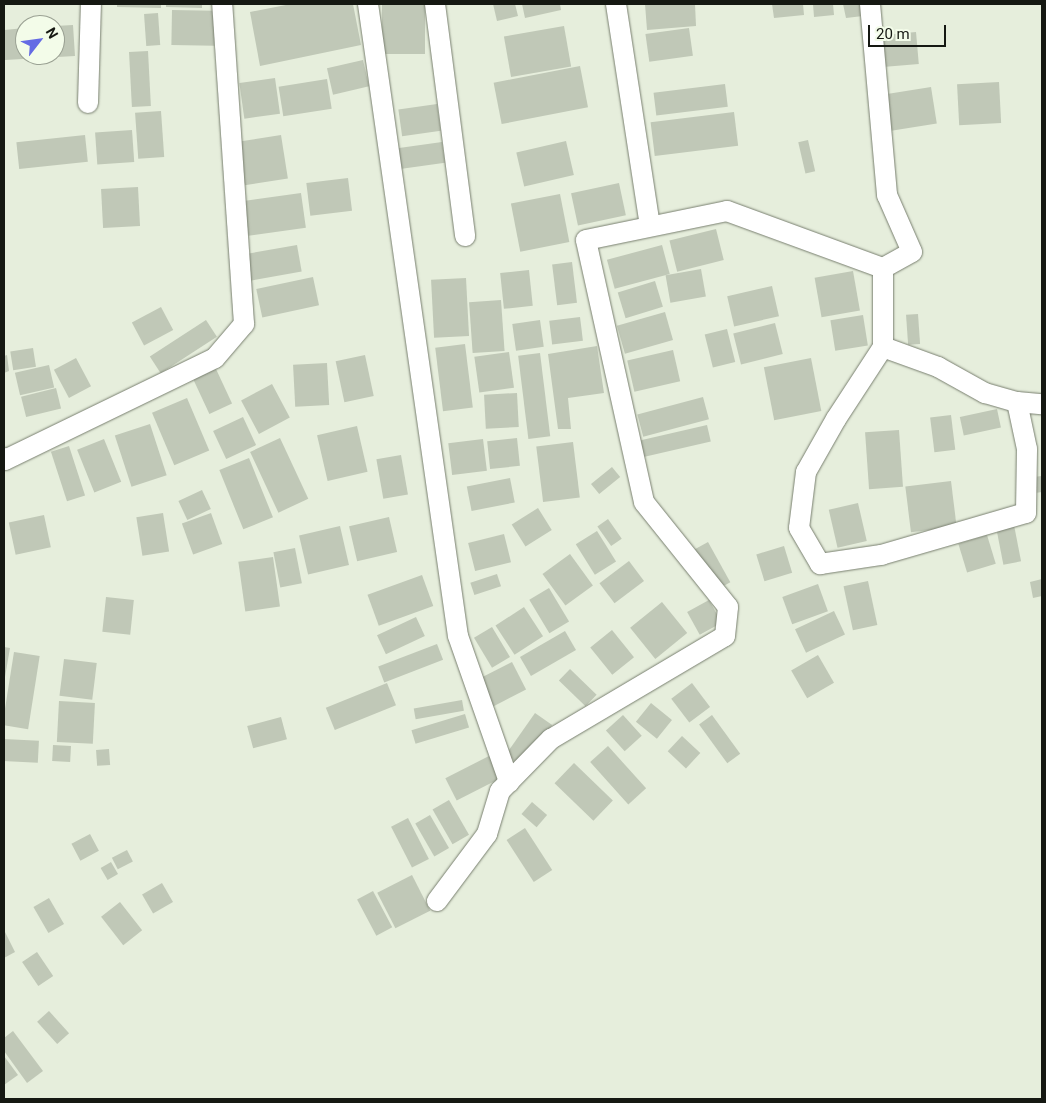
<!DOCTYPE html>
<style>
body{margin:0}
#map{position:relative;width:1046px;height:1103px;overflow:hidden;background:#e6eedc;font-family:Roboto,sans-serif}
div>[style]{position:absolute}
.building>*{inset:0;background:#c0c8b7;transform-origin:0 0}
.roads{filter:drop-shadow(0 0 1px #787f6f) drop-shadow(0 0 1px #787f6f)}
.street>*{height:20px;margin:-10px;padding:0 10px;transform-origin:10px;border-radius:10px;background:#fff}
span{translate:-50% -50%;white-space:nowrap;text-align:center;line-height:1.15;-webkit-text-stroke:4px #f3fce9;paint-order:stroke}
.frame{position:absolute;inset:0;border:5px solid #151812;pointer-events:none}
.north{position:absolute;left:15px;top:15px;width:50px;height:50px;box-sizing:border-box;background:#f3fce9;border:1px solid #9aa193;border-radius:50%;rotate:60deg;font-size:14px;font-weight:700;line-height:20px;text-align:center;color:#151812}
.north::after{content:'';display:block;margin:auto;width:18px;height:22px;background:#646be4;clip-path:polygon(50% 0,100% 100%,50% 72%,0 100%)}
.scale{position:absolute;left:868px;top:25px;width:78px;height:22px;box-sizing:border-box;border:2px solid #151812;border-top:0;padding-left:6px;font-size:15px;line-height:18px;white-space:nowrap;color:#151812;-webkit-text-stroke:4px #f3fce9;paint-order:stroke}
</style>
<div id="map">
<div class="building">
<div style="clip-path:polygon(117px 4px,161px 4px,161px 8px,117px 7px)"></div>
<div style="clip-path:polygon(166px 4px,202px 4px,202px 8px,166px 7px)"></div>
<div style="clip-path:polygon(291px 4px,353px 4px,361px 45px,260px 66px,250px 12px)"></div>
<div style="left:382px;top:4px;width:43px;height:50px"></div>
<div style="clip-path:polygon(493px 4px,515px 4px,518px 16px,497px 21px)"></div>
<div style="clip-path:polygon(522px 4px,560px 4px,561px 10px,525px 18px)"></div>
<div style="clip-path:polygon(645px 4px,695px 4px,696px 26px,647px 30px)"></div>
<div style="clip-path:polygon(772px 4px,803px 4px,804px 15px,774px 18px)"></div>
<div style="clip-path:polygon(813px 4px,833px 4px,834px 15px,814px 17px)"></div>
<div style="clip-path:polygon(843px 4px,861px 4px,863px 16px,846px 18px)"></div>
<div style="left:172px;top:10px;width:43px;height:35px;rotate:1deg"></div>
<div style="left:158px;top:13px;width:32px;height:14px;rotate:86deg"></div>
<div style="clip-path:polygon(73px 25px,75px 56px,5px 60px,4px 30px,25px 28px,25px 55px,55px 55px,55px 26px)"></div>
<div style="left:564px;top:26px;width:41px;height:61px;rotate:80deg"></div>
<div style="left:689px;top:28px;width:28px;height:44px;rotate:82deg"></div>
<div style="left:916px;top:32px;width:32px;height:36px;rotate:85deg"></div>
<div style="left:148px;top:51px;width:55px;height:19px;rotate:87deg"></div>
<div style="left:363px;top:60px;width:27px;height:37px;rotate:77deg"></div>
<div style="left:580px;top:66px;width:42px;height:88px;rotate:79deg"></div>
<div style="left:275px;top:78px;width:36px;height:36px;rotate:82deg"></div>
<div style="left:327px;top:79px;width:30px;height:49px;rotate:81deg"></div>
<div style="left:999px;top:82px;width:41px;height:42px;rotate:87deg"></div>
<div style="left:725px;top:84px;width:23px;height:72px;rotate:83deg"></div>
<div style="left:931px;top:87px;width:37px;height:46px;rotate:81deg"></div>
<div style="left:437px;top:104px;width:27px;height:39px;rotate:82deg"></div>
<div style="left:161px;top:111px;width:46px;height:26px;rotate:86deg"></div>
<div style="left:734px;top:112px;width:34px;height:84px;rotate:83deg"></div>
<div style="left:132px;top:130px;width:32px;height:37px;rotate:86deg"></div>
<div style="left:85px;top:135px;width:27px;height:69px;rotate:84deg"></div>
<div style="left:281px;top:135px;width:44px;height:47px;rotate:81deg"></div>
<div style="left:808px;top:140px;width:32px;height:10px;rotate:77deg"></div>
<div style="left:566px;top:141px;width:35px;height:51px;rotate:77deg"></div>
<div style="left:442px;top:142px;width:21px;height:47px;rotate:82deg"></div>
<div style="left:348px;top:178px;width:33px;height:42px;rotate:83deg"></div>
<div style="left:619px;top:183px;width:33px;height:49px;rotate:78deg"></div>
<div style="left:138px;top:187px;width:39px;height:37px;rotate:87deg"></div>
<div style="left:301px;top:193px;width:35px;height:58px;rotate:82deg"></div>
<div style="left:560px;top:194px;width:49px;height:50px;rotate:79deg"></div>
<div style="left:716px;top:229px;width:32px;height:48px;rotate:76deg"></div>
<div style="left:297px;top:245px;width:27px;height:54px;rotate:80deg"></div>
<div style="left:662px;top:245px;width:30px;height:57px;rotate:75deg"></div>
<div style="left:572px;top:262px;width:41px;height:20px;rotate:83deg"></div>
<div style="left:701px;top:269px;width:28px;height:36px;rotate:80deg"></div>
<div style="left:529px;top:270px;width:36px;height:29px;rotate:84deg"></div>
<div style="left:853px;top:271px;width:40px;height:39px;rotate:80deg"></div>
<div style="left:313px;top:277px;width:29px;height:58px;rotate:78deg"></div>
<div style="left:466px;top:278px;width:58px;height:35px;rotate:87deg"></div>
<div style="left:655px;top:281px;width:27px;height:39px;rotate:73deg"></div>
<div style="left:772px;top:286px;width:31px;height:46px;rotate:77deg"></div>
<div style="left:501px;top:300px;width:51px;height:32px;rotate:86deg"></div>
<div style="left:161px;top:307px;width:26px;height:33px;rotate:62deg"></div>
<div style="left:665px;top:312px;width:29px;height:50px;rotate:74deg"></div>
<div style="left:918px;top:314px;width:30px;height:12px;rotate:86deg"></div>
<div style="left:863px;top:315px;width:31px;height:33px;rotate:81deg"></div>
<div style="left:580px;top:317px;width:24px;height:31px;rotate:83deg"></div>
<div style="left:206px;top:320px;width:20px;height:67px;rotate:57deg"></div>
<div style="left:540px;top:320px;width:27px;height:28px;rotate:82deg"></div>
<div style="left:775px;top:323px;width:32px;height:43px;rotate:76deg"></div>
<div style="left:727px;top:329px;width:34px;height:23px;rotate:76deg"></div>
<div style="left:465px;top:344px;width:64px;height:30px;rotate:83deg"></div>
<div style="clip-path:polygon(597px 346px,604px 393px,568px 398px,571px 429px,558px 429px,548px 354px)"></div>
<div style="left:33px;top:348px;width:19px;height:23px;rotate:81deg"></div>
<div style="left:673px;top:350px;width:32px;height:47px;rotate:77deg"></div>
<div style="left:509px;top:352px;width:36px;height:35px;rotate:82deg"></div>
<div style="left:540px;top:353px;width:84px;height:22px;rotate:83deg"></div>
<div style="clip-path:polygon(7px 355px,9px 371px,4px 373px,4px 356px)"></div>
<div style="left:365px;top:355px;width:42px;height:30px;rotate:78deg"></div>
<div style="left:76px;top:358px;width:32px;height:25px;rotate:62deg"></div>
<div style="left:811px;top:358px;width:54px;height:48px;rotate:79deg"></div>
<div style="left:327px;top:363px;width:42px;height:34px;rotate:87deg"></div>
<div style="left:49px;top:365px;width:23px;height:35px;rotate:77deg"></div>
<div style="left:216px;top:369px;width:38px;height:25px;rotate:65deg"></div>
<div style="left:272px;top:384px;width:38px;height:35px;rotate:62deg"></div>
<div style="left:56px;top:388px;width:21px;height:36px;rotate:76deg"></div>
<div style="left:517px;top:393px;width:34px;height:33px;rotate:87deg"></div>
<div style="left:703px;top:397px;width:23px;height:68px;rotate:75deg"></div>
<div style="left:187px;top:398px;width:57px;height:38px;rotate:67deg"></div>
<div style="left:997px;top:409px;width:19px;height:38px;rotate:78deg"></div>
<div style="left:951px;top:415px;width:35px;height:21px;rotate:83deg"></div>
<div style="left:243px;top:417px;width:31px;height:33px;rotate:65deg"></div>
<div style="left:150px;top:424px;width:54px;height:37px;rotate:72deg"></div>
<div style="left:707px;top:425px;width:17px;height:69px;rotate:77deg"></div>
<div style="left:357px;top:426px;width:47px;height:41px;rotate:77deg"></div>
<div style="left:899px;top:430px;width:57px;height:34px;rotate:86deg"></div>
<div style="left:280px;top:438px;width:67px;height:33px;rotate:65deg"></div>
<div style="left:517px;top:438px;width:28px;height:30px;rotate:84deg"></div>
<div style="left:104px;top:439px;width:46px;height:29px;rotate:68deg"></div>
<div style="left:483px;top:439px;width:32px;height:35px;rotate:83deg"></div>
<div style="left:573px;top:442px;width:56px;height:37px;rotate:83deg"></div>
<div style="left:69px;top:446px;width:52px;height:19px;rotate:72deg"></div>
<div style="left:401px;top:455px;width:40px;height:25px;rotate:80deg"></div>
<div style="left:249px;top:458px;width:64px;height:32px;rotate:68deg"></div>
<div style="left:612px;top:467px;width:13px;height:27px;rotate:51deg"></div>
<div style="clip-path:polygon(1042px 476px,1042px 492px,1035px 493px,1033px 477px)"></div>
<div style="left:510px;top:478px;width:25px;height:44px;rotate:79deg"></div>
<div style="left:951px;top:481px;width:46px;height:46px;rotate:83deg"></div>
<div style="left:202px;top:490px;width:21px;height:26px;rotate:65deg"></div>
<div style="left:858px;top:503px;width:39px;height:30px;rotate:77deg"></div>
<div style="left:538px;top:508px;width:26px;height:31px;rotate:58deg"></div>
<div style="left:163px;top:513px;width:39px;height:27px;rotate:81deg"></div>
<div style="left:211px;top:513px;width:33px;height:31px;rotate:70deg"></div>
<div style="left:44px;top:515px;width:33px;height:36px;rotate:78deg"></div>
<div style="left:389px;top:517px;width:36px;height:41px;rotate:77deg"></div>
<div style="left:608px;top:519px;width:24px;height:13px;rotate:55deg"></div>
<div style="left:1014px;top:525px;width:37px;height:18px;rotate:79deg"></div>
<div style="left:340px;top:526px;width:40px;height:42px;rotate:77deg"></div>
<div style="left:597px;top:531px;width:36px;height:25px;rotate:58deg"></div>
<div style="left:504px;top:534px;width:29px;height:37px;rotate:76deg"></div>
<div style="left:987px;top:535px;width:30px;height:30px;rotate:73deg"></div>
<div style="left:708px;top:542px;width:46px;height:15px;rotate:61deg"></div>
<div style="left:784px;top:546px;width:28px;height:29px;rotate:73deg"></div>
<div style="left:295px;top:548px;width:36px;height:22px;rotate:79deg"></div>
<div style="left:570px;top:554px;width:39px;height:34px;rotate:54deg"></div>
<div style="left:273px;top:557px;width:50px;height:35px;rotate:82deg"></div>
<div style="left:629px;top:561px;width:25px;height:37px;rotate:53deg"></div>
<div style="left:497px;top:574px;width:13px;height:28px;rotate:72deg"></div>
<div style="left:422px;top:575px;width:33px;height:58px;rotate:70deg"></div>
<div style="clip-path:polygon(1042px 579px,1042px 596px,1033px 598px,1030px 582px)"></div>
<div style="left:868px;top:581px;width:45px;height:25px;rotate:78deg"></div>
<div style="left:818px;top:584px;width:29px;height:38px;rotate:70deg"></div>
<div style="left:549px;top:588px;width:39px;height:23px;rotate:59deg"></div>
<div style="left:106px;top:597px;width:28px;height:35px;rotate:6deg"></div>
<div style="left:709px;top:600px;width:26px;height:25px;rotate:61deg"></div>
<div style="left:662px;top:602px;width:40px;height:41px;rotate:51deg"></div>
<div style="left:524px;top:607px;width:35px;height:34px;rotate:57deg"></div>
<div style="left:834px;top:611px;width:26px;height:43px;rotate:65deg"></div>
<div style="left:416px;top:617px;width:21px;height:43px;rotate:65deg"></div>
<div style="left:492px;top:627px;width:35px;height:21px;rotate:59deg"></div>
<div style="left:612px;top:630px;width:35px;height:28px;rotate:51deg"></div>
<div style="left:565px;top:631px;width:22px;height:52px;rotate:60deg"></div>
<div style="left:437px;top:644px;width:17px;height:63px;rotate:69deg"></div>
<div style="clip-path:polygon(4px 647px,10px 648px,5px 677px,4px 676px)"></div>
<div style="left:14px;top:652px;width:26px;height:74px;rotate:9deg"></div>
<div style="left:818px;top:655px;width:32px;height:31px;rotate:60deg"></div>
<div style="left:64px;top:659px;width:33px;height:37px;rotate:7deg"></div>
<div style="left:512px;top:662px;width:31px;height:37px;rotate:63deg"></div>
<div style="left:570px;top:669px;width:37px;height:16px;rotate:44deg"></div>
<div style="left:387px;top:683px;width:24px;height:66px;rotate:68deg"></div>
<div style="left:692px;top:683px;width:30px;height:26px;rotate:53deg"></div>
<div style="left:462px;top:700px;width:11px;height:49px;rotate:80deg"></div>
<div style="left:59px;top:701px;width:36px;height:41px;rotate:3deg"></div>
<div style="left:651px;top:703px;width:27px;height:24px;rotate:39deg"></div>
<div style="left:535px;top:713px;width:21px;height:51px;rotate:35deg"></div>
<div style="left:465px;top:714px;width:14px;height:56px;rotate:73deg"></div>
<div style="left:623px;top:715px;width:28px;height:23px;rotate:48deg"></div>
<div style="left:712px;top:715px;width:48px;height:16px;rotate:54deg"></div>
<div style="left:281px;top:717px;width:23px;height:35px;rotate:75deg"></div>
<div style="left:682px;top:736px;width:25px;height:21px;rotate:43deg"></div>
<div style="left:4px;top:739px;width:35px;height:22px;rotate:3deg"></div>
<div style="left:53px;top:745px;width:18px;height:16px;rotate:3deg"></div>
<div style="left:608px;top:746px;width:57px;height:24px;rotate:48deg"></div>
<div style="left:109px;top:749px;width:16px;height:13px;rotate:86deg"></div>
<div style="left:489px;top:756px;width:25px;height:49px;rotate:63deg"></div>
<div style="left:574px;top:763px;width:54px;height:28px;rotate:44deg"></div>
<div style="left:449px;top:800px;width:40px;height:19px;rotate:60deg"></div>
<div style="left:532px;top:802px;width:20px;height:16px;rotate:41deg"></div>
<div style="left:430px;top:815px;width:38px;height:17px;rotate:60deg"></div>
<div style="left:408px;top:818px;width:46px;height:19px;rotate:63deg"></div>
<div style="left:525px;top:828px;width:50px;height:22px;rotate:57deg"></div>
<div style="left:90px;top:834px;width:19px;height:21px;rotate:62deg"></div>
<div style="left:127px;top:850px;width:13px;height:17px;rotate:63deg"></div>
<div style="left:111px;top:862px;width:14px;height:12px;rotate:60deg"></div>
<div style="left:412px;top:875px;width:40px;height:39px;rotate:63deg"></div>
<div style="left:162px;top:883px;width:22px;height:23px;rotate:60deg"></div>
<div style="left:373px;top:891px;width:41px;height:18px;rotate:62deg"></div>
<div style="left:49px;top:898px;width:30px;height:18px;rotate:60deg"></div>
<div style="left:120px;top:902px;width:36px;height:24px;rotate:52deg"></div>
<div style="clip-path:polygon(4px 930px,15px 952px,4px 958px)"></div>
<div style="left:37px;top:952px;width:29px;height:18px;rotate:56deg"></div>
<div style="left:49px;top:1011px;width:30px;height:16px;rotate:48deg"></div>
<div style="clip-path:polygon(13px 1031px,43px 1071px,27px 1083px,4px 1051px,4px 1038px)"></div>
<div style="clip-path:polygon(4px 1056px,18px 1075px,4px 1085px)"></div>
</div>
<div class="roads">
<div class="street">
<div style="left:368px;top:4px;width:638px;rotate:81.9deg"></div>
<div style="left:458px;top:636px;width:155px;rotate:70.7deg"></div>
<div style="left:435px;top:4px;width:234px;rotate:82.6deg"></div>
<div style="left:616px;top:4px;width:224px;rotate:81.3deg"></div>
<div style="left:870px;top:4px;width:192px;rotate:84.9deg"></div>
<div style="left:887px;top:195px;width:62px;rotate:66.3deg"></div>
<div style="left:912px;top:252px;width:33px;rotate:151deg"></div>
<div style="left:88px;top:103px;width:99px;rotate:-88.3deg"></div>
<div style="left:883px;top:347px;width:59px;rotate:20deg"></div>
<div style="left:938px;top:367px;width:54px;rotate:29deg"></div>
<div style="left:985px;top:393px;width:33px;rotate:16deg"></div>
<div style="left:4px;top:458px;width:2px;rotate:63deg"></div>
<div style="left:5px;top:460px;width:233px;rotate:-25.9deg"></div>
<div style="left:215px;top:358px;width:45px;rotate:-49.5deg"></div>
<div style="left:244px;top:324px;width:321px;rotate:-93.9deg"></div>
<div style="left:437px;top:901px;width:84px;rotate:-53.3deg"></div>
<div style="left:487px;top:834px;width:45px;rotate:-73.2deg"></div>
<div style="left:500px;top:791px;width:73px;rotate:-45.6deg"></div>
<div style="left:551px;top:739px;width:202px;rotate:-30.6deg"></div>
<div style="left:725px;top:636px;width:29px;rotate:-84deg"></div>
<div style="left:728px;top:607px;width:134px;rotate:-128.7deg"></div>
<div style="left:644px;top:502px;width:268px;rotate:-102.5deg"></div>
<div style="left:586px;top:240px;width:144px;rotate:-11.6deg"></div>
<div style="left:727px;top:211px;width:166px;rotate:20.1deg"></div>
<div style="left:883px;top:268px;width:79px;rotate:90deg"></div>
<div style="left:883px;top:347px;width:86px;rotate:123.1deg"></div>
<div style="left:836px;top:419px;width:61px;rotate:119.5deg"></div>
<div style="left:806px;top:472px;width:56px;rotate:97.1deg"></div>
<div style="left:799px;top:528px;width:42px;rotate:59.7deg"></div>
<div style="left:820px;top:564px;width:62px;rotate:-8.4deg"></div>
<div style="left:881px;top:555px;width:151px;rotate:-16.2deg"></div>
<div style="left:1026px;top:513px;width:64px;rotate:-89.1deg"></div>
<div style="left:1027px;top:449px;width:48px;rotate:-102deg"></div>
<div style="left:1017px;top:402px;width:25px;rotate:5deg"></div>
</div>
</div>
<div class="frame"></div>
<div class="north">N</div>
<div class="scale">20 m</div>
</div>
